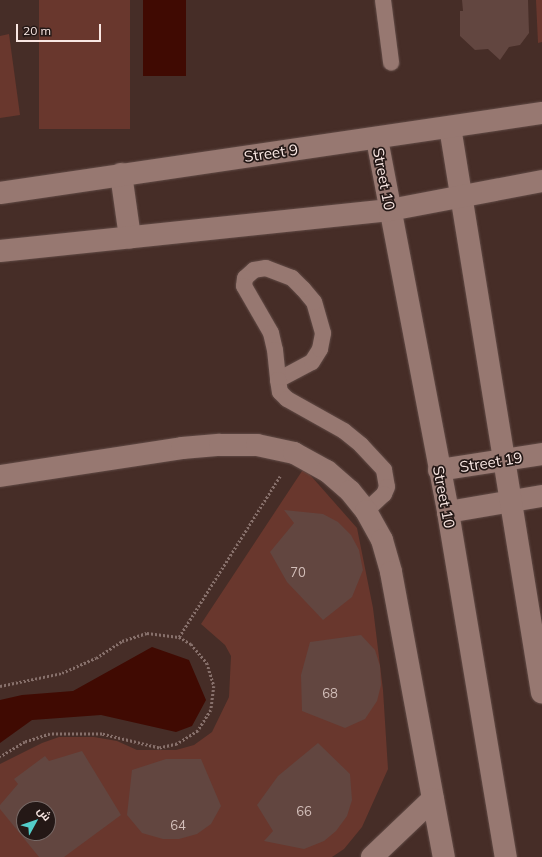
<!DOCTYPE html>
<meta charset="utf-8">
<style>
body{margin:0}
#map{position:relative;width:542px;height:857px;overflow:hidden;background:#462d27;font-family:Mulish,Cairo,sans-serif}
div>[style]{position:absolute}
.green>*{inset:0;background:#69372d;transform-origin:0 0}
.water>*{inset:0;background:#400a02;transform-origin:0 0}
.building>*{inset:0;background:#624640}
.path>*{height:2.5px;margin-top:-1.25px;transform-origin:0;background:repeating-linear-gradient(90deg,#87706b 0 2px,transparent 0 4px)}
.roads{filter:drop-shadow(0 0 1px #614b46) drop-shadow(0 0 1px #614b46)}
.service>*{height:16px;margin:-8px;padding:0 8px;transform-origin:8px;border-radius:8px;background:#977871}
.minor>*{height:22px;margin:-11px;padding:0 11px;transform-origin:11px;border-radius:11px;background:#977871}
.tertiary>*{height:22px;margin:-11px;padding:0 11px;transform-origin:11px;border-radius:11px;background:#977871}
span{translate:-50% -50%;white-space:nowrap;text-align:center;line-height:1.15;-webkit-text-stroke:3.5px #241816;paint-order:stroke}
.number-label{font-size:13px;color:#d3bfba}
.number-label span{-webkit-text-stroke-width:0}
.street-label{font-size:15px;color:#f9e7e3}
.north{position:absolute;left:16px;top:801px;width:40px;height:40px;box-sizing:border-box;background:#241816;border:1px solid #796b68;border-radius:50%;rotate:50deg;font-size:11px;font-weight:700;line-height:16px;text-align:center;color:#f9e7e3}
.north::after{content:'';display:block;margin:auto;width:14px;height:18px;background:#53cdc9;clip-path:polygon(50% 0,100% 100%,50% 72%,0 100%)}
.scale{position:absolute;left:16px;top:24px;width:85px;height:18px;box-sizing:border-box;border:2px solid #f9e7e3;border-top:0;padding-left:5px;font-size:12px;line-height:14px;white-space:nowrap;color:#f9e7e3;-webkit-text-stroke:3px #241816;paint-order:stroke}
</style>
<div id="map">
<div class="green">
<div style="left:39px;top:0;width:91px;height:129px"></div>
<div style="clip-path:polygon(536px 0,542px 0,542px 42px,538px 43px)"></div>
<div style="clip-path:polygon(9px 34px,20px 115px,0 118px,0 36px)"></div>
<div style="clip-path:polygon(evenodd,304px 468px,357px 528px,373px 608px,383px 690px,388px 769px,362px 827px,344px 849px,332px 857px,0 857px,0 764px,42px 743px,59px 737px,94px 737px,117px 741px,137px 750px,176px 750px,194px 745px,212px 732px,229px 697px,231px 656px,225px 645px,201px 624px,304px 468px,24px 809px,48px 809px,48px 833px,24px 833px,24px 809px)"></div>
</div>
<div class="water">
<div style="left:143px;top:0;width:43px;height:76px"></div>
<div style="clip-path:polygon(152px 647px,189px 660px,206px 700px,192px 726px,176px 732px,101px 715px,32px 720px,0 743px,0 700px,22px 695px,73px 691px)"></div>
</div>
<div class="building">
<div style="clip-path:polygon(462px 0,528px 0,529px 33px,520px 45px,509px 47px,500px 60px,488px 49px,475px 50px,460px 36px,460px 11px,463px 11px)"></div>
<div style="clip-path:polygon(284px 510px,323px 514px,338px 522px,351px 535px,359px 550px,363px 570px,352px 597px,323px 620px,287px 582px,270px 552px,294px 523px)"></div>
<div style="clip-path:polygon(361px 635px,375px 650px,380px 666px,381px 685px,377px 701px,365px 719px,345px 728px,302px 711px,301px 675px,310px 642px)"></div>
<div style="clip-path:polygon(318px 743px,350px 774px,352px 800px,347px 816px,336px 831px,324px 841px,304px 849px,264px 841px,273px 831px,257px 805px,278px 776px)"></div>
<div style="clip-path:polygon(evenodd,82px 751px,121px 815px,64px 857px,39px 857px,0 809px,0 805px,18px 784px,14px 779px,45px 756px,49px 761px,82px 751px,24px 809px,48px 809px,48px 833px,24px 833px,24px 809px)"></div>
<div style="clip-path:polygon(166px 759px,201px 759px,221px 806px,211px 824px,197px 834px,179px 839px,163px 839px,142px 833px,127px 815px,132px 770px)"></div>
</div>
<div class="path">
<div style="left:179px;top:637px;width:190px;rotate:-57.9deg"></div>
<div style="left:0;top:686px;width:63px;rotate:-11.8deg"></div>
<div style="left:62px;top:673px;width:37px;rotate:-24deg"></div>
<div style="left:96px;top:658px;width:31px;rotate:-33deg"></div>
<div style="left:122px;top:641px;width:26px;rotate:-18deg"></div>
<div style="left:147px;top:633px;width:32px;rotate:7deg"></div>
<div style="left:179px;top:637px;width:14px;rotate:30deg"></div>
<div style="left:191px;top:644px;width:25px;rotate:50deg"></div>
<div style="left:207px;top:663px;width:24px;rotate:73deg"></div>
<div style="left:214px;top:686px;width:24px;rotate:97deg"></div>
<div style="left:211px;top:710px;width:25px;rotate:122deg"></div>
<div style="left:198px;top:731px;width:25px;rotate:148deg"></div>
<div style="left:177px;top:744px;width:18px;rotate:167deg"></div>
<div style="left:159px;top:748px;width:59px;rotate:-166.2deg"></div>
<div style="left:102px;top:734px;width:52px;rotate:180deg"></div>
<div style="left:50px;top:734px;width:26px;rotate:162deg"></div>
<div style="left:25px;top:742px;width:29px;rotate:149deg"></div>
</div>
<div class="roads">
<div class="service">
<div style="left:383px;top:0;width:63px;rotate:82.6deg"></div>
<div style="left:278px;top:380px;width:38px;rotate:-28deg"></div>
<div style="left:312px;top:362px;width:15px;rotate:-58deg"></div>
<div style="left:320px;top:349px;width:16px;rotate:-79deg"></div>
<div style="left:323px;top:333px;width:32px;rotate:-106deg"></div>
<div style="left:314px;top:302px;width:17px;rotate:-130deg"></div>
<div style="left:303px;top:289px;width:16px;rotate:-135deg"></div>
<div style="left:292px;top:278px;width:28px;rotate:-159deg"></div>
<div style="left:266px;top:268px;width:12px;rotate:171deg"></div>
<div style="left:254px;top:270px;width:12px;rotate:138deg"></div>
<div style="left:245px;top:278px;width:8px;rotate:97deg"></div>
<div style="left:244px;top:286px;width:54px;rotate:60.1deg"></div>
<div style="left:271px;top:333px;width:17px;rotate:77deg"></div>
<div style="left:275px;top:350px;width:30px;rotate:84deg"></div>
<div style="left:278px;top:380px;width:12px;rotate:81deg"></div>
<div style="left:280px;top:392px;width:10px;rotate:45deg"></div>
<div style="left:287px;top:399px;width:65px;rotate:29.3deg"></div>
<div style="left:344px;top:431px;width:22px;rotate:39deg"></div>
<div style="left:361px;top:445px;width:34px;rotate:47deg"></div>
<div style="left:384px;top:470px;width:17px;rotate:80deg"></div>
<div style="left:387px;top:487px;width:8px;rotate:113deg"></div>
<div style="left:384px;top:494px;width:25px;rotate:137deg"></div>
</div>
<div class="minor">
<div style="left:439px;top:470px;width:104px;rotate:-8.8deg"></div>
<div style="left:0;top:476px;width:184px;rotate:-8.7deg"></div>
<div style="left:182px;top:448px;width:38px;rotate:-5deg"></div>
<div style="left:220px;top:445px;width:37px"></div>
<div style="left:257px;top:445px;width:38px;rotate:12deg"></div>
<div style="left:294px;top:453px;width:38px;rotate:29deg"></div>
<div style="left:327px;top:471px;width:30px;rotate:41deg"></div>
<div style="left:350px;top:491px;width:26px;rotate:51deg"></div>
<div style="left:366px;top:511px;width:33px;rotate:61deg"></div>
<div style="left:382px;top:540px;width:33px;rotate:74deg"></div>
<div style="left:391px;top:572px;width:290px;rotate:79.5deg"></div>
<div style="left:448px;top:512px;width:95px;rotate:-9.7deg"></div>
<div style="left:372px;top:857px;width:84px;rotate:-43.6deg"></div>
</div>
<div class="tertiary">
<div style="left:450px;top:127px;width:573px;rotate:80.77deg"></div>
<div style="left:377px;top:139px;width:380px;rotate:79.2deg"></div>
<div style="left:448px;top:512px;width:350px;rotate:80.5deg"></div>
<div style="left:121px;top:174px;width:64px;rotate:81.9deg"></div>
<div style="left:0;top:193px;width:548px;rotate:-8.4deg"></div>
<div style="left:0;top:251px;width:392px;rotate:-6deg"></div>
<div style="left:390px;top:210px;width:155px;rotate:-10.8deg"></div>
</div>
</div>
<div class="number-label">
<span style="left:298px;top:572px">70</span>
<span style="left:330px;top:693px">68</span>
<span style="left:304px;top:811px">66</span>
<span style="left:178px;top:825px">64</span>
</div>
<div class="street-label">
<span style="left:271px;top:153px;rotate:-8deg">Street 9</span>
<span style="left:384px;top:179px;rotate:79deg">Street 10</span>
<span style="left:491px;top:462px;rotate:-9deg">Street 19</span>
<span style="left:444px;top:497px;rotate:79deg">Street 10</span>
</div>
<div class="north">ش</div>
<div class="scale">20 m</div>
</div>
